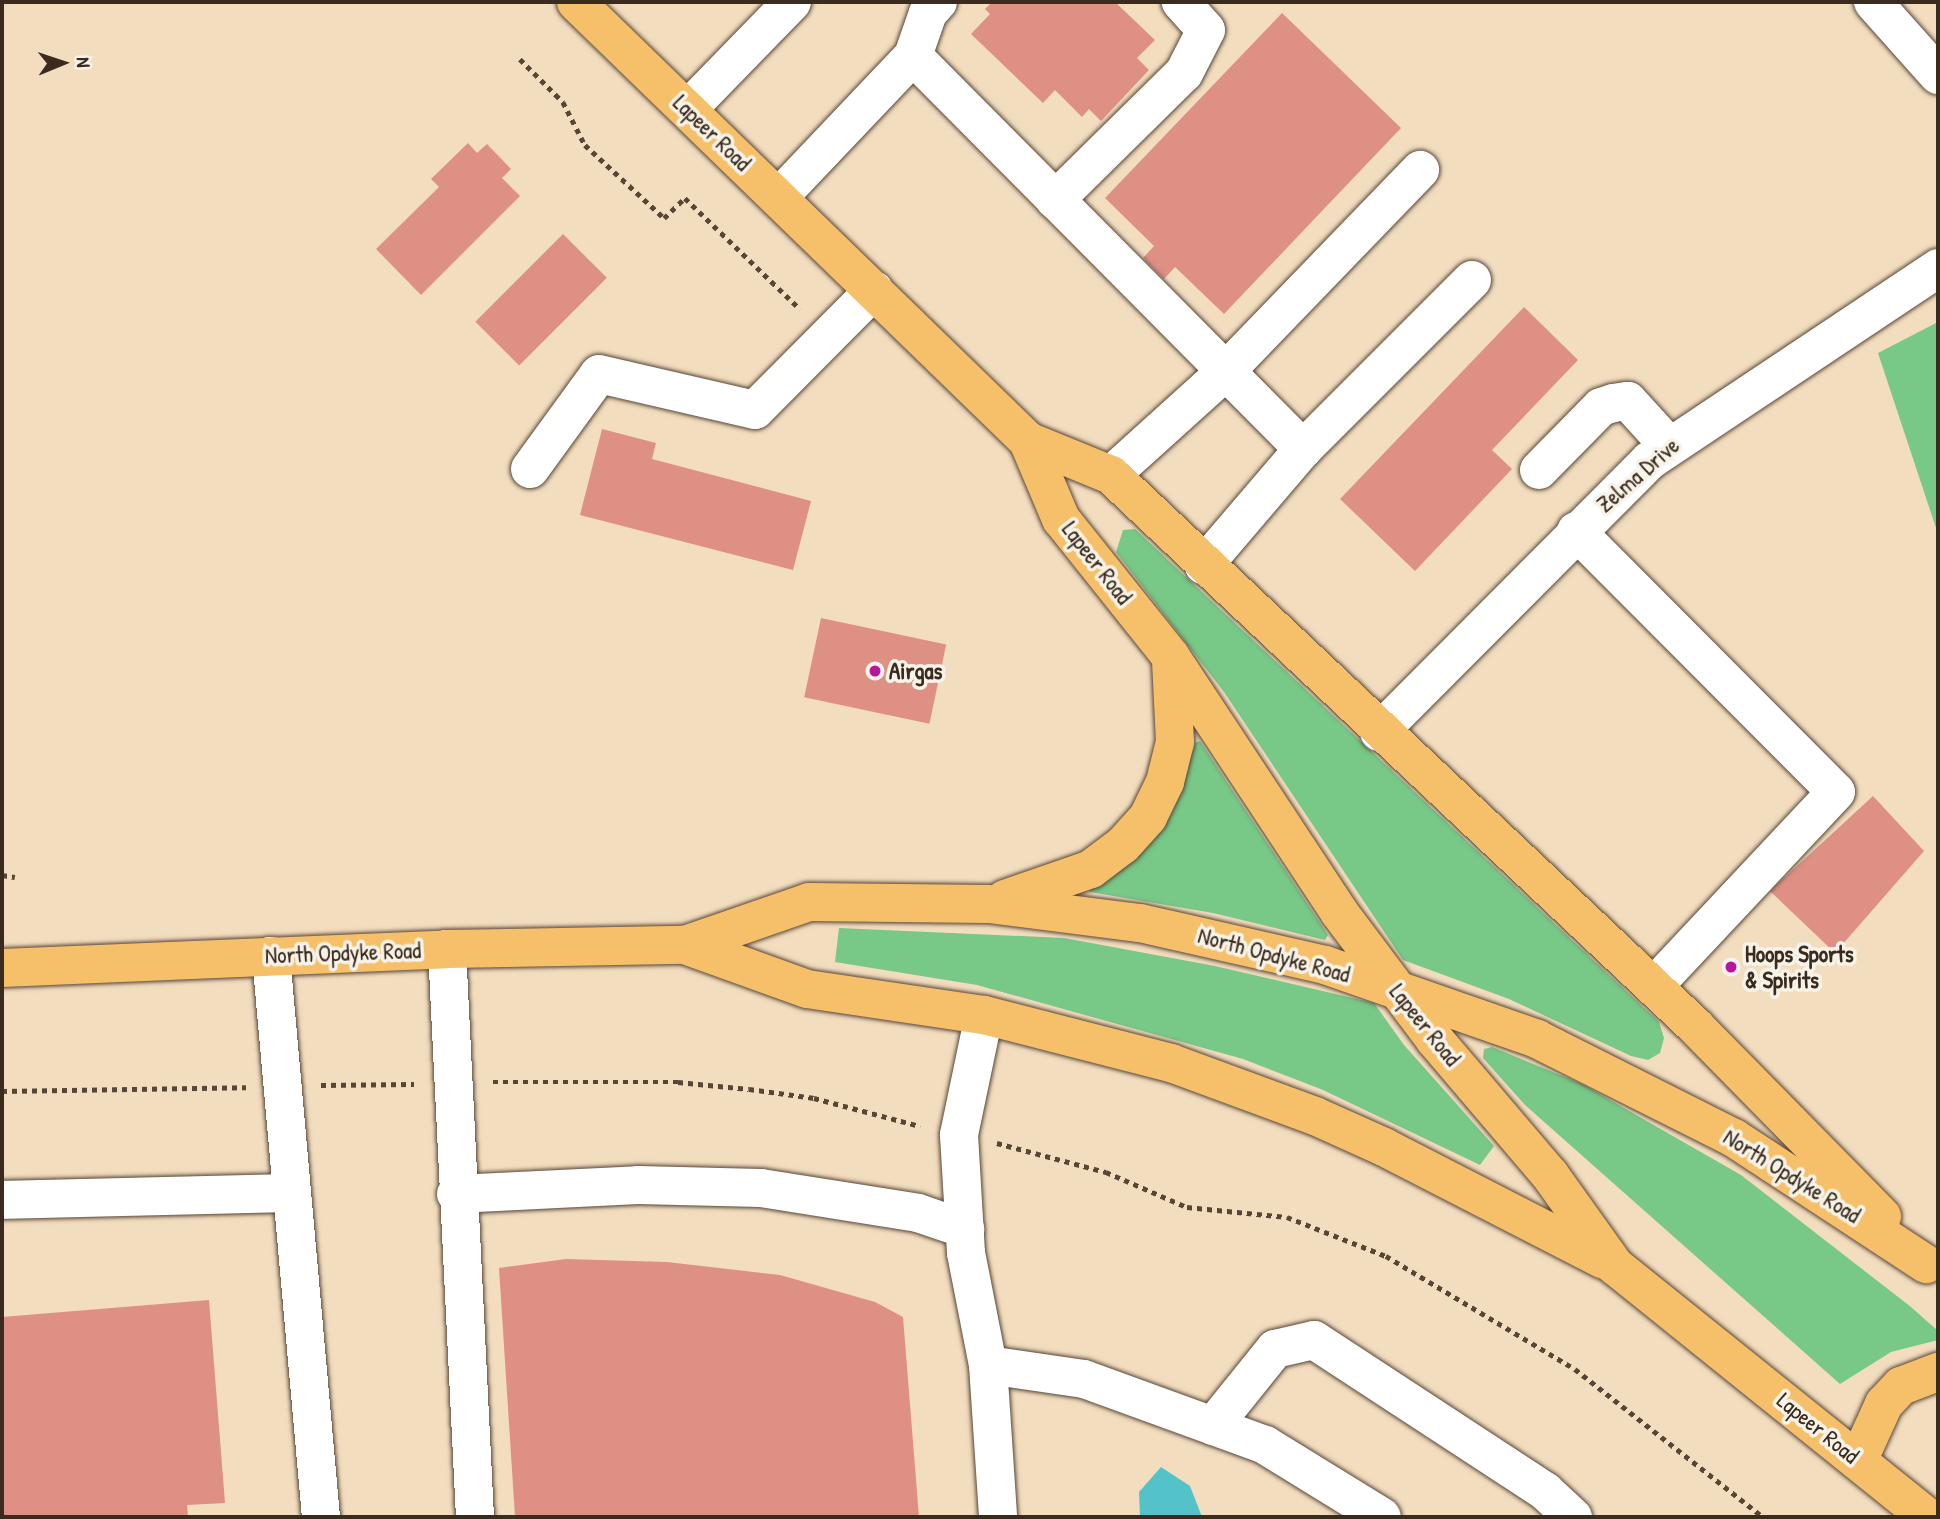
<!DOCTYPE html>
<style>
body{margin:0}
#map{position:relative;width:1940px;height:1519px;overflow:hidden;background:#f3ddbf;font-family:"Patrick Hand",sans-serif}
div>[style]{position:absolute}
.green>*{inset:0;background:#78c888}
.water>*{inset:0;background:#54c2c9}
.building>*{inset:0;background:#de9084;transform-origin:0 0}
.path>*{height:4.5px;margin-top:-2.25px;transform-origin:0;background:repeating-linear-gradient(90deg,#574536 0 5px,transparent 0 10px)}
.roads{filter:drop-shadow(0 0 2px #574536) drop-shadow(0 0 2px #574536)}
.minor>*{height:38px;margin:-19px;padding:0 19px;transform-origin:19px;border-radius:19px;background:#fff}
.major>*{height:38px;margin:-19px;padding:0 19px;transform-origin:19px;border-radius:19px;background:#f6c06b}
.dots>*{width:19px;height:19px;translate:-50% -50%;box-sizing:border-box;border:4px solid #f7f3e8;border-radius:50%}
span{translate:-50% -50%;white-space:nowrap;text-align:center;line-height:1.15;-webkit-text-stroke:7px #f7f3e8;paint-order:stroke}
.street-label{font-size:23px;color:#3b2a1e}
.poi-label{font-size:23px;color:#3b2a1e;font-weight:700}
.left{translate:0 -50%;text-align:left}
.frame{position:absolute;inset:0;border:4px solid #3b2a1e;pointer-events:none}
.north{position:absolute;left:28px;top:28px;width:70px;height:70px;-webkit-text-stroke:5px #f7f3e8;paint-order:stroke;rotate:88deg;font-size:19px;font-weight:700;line-height:28px;text-align:center;color:#3b2a1e}
.north::after{content:'';display:block;margin:auto;width:24px;height:32px;background:#3b2a1e;clip-path:polygon(50% 0,100% 100%,50% 72%,0 100%)}
</style>
<div id="map">
<div class="green">
<div style="clip-path:polygon(1938px 322px,1938px 534px,1878px 353px)"></div>
<div style="clip-path:polygon(1135px 529px,1659px 1022px,1664px 1038px,1660px 1053px,1648px 1060px,1631px 1056px,1509px 999px,1403px 960px,1224px 692px,1116px 552px,1123px 530px)"></div>
<div style="clip-path:polygon(1200px 741px,1328px 935px,1325px 940px,1213px 913px,1090px 892px,1088px 887px,1134px 859px,1154px 839px,1170px 816px,1195px 743px)"></div>
<div style="clip-path:polygon(839px 928px,1064px 938px,1215px 966px,1374px 1003px,1404px 1045px,1494px 1146px,1480px 1165px,1323px 1090px,1243px 1059px,977px 985px,835px 962px)"></div>
<div style="clip-path:polygon(1492px 1047px,1582px 1084px,1741px 1175px,1911px 1307px,1938px 1331px,1938px 1340px,1891px 1352px,1840px 1384px,1525px 1105px,1483px 1058px,1484px 1049px)"></div>
</div>
<div class="water">
<div style="clip-path:polygon(1161px 1467px,1190px 1486px,1202px 1517px,1140px 1517px,1139px 1492px)"></div>
</div>
<div class="building">
<div style="clip-path:polygon(992px 2px,1115px 2px,1155px 40px,1137px 58px,1149px 70px,1101px 121px,1089px 109px,1082px 117px,1055px 90px,1043px 103px,971px 34px,990px 14px,985px 9px)"></div>
<div style="clip-path:polygon(1282px 13px,1401px 128px,1224px 314px,1175px 267px,1164px 279px,1143px 258px,1154px 246px,1105px 198px)"></div>
<div style="clip-path:polygon(468px 143px,477px 153px,487px 144px,511px 169px,502px 178px,520px 196px,421px 295px,376px 249px,439px 187px,431px 179px)"></div>
<div style="left:563px;top:234px;width:62px;height:124px;rotate:45deg"></div>
<div style="clip-path:polygon(1524px 307px,1578px 360px,1492px 450px,1512px 469px,1415px 571px,1340px 499px)"></div>
<div style="clip-path:polygon(602px 429px,656px 443px,652px 459px,811px 501px,793px 570px,580px 515px)"></div>
<div style="left:821px;top:618px;width:128px;height:81px;rotate:12deg"></div>
<div style="clip-path:polygon(1873px 796px,1924px 851px,1835px 953px,1770px 891px)"></div>
<div style="clip-path:polygon(566px 1259px,667px 1262px,780px 1275px,875px 1302px,903px 1317px,919px 1517px,515px 1517px,499px 1268px)"></div>
<div style="clip-path:polygon(209px 1300px,225px 1503px,187px 1505px,188px 1517px,2px 1517px,2px 1317px)"></div>
</div>
<div class="path">
<div style="left:520px;top:59px;width:61px;rotate:45deg"></div>
<div style="left:563px;top:102px;width:48px;rotate:62.9deg"></div>
<div style="left:585px;top:145px;width:108px;rotate:42.7deg"></div>
<div style="left:664px;top:218px;width:29px;rotate:-44deg"></div>
<div style="left:685px;top:198px;width:160px;rotate:44deg"></div>
<div style="left:2px;top:875px;width:13px;rotate:9deg"></div>
<div style="left:493px;top:1082px;width:185px"></div>
<div style="left:678px;top:1082px;width:71px;rotate:5.6deg"></div>
<div style="left:749px;top:1089px;width:66px;rotate:7.9deg"></div>
<div style="left:814px;top:1098px;width:110px;rotate:14.8deg"></div>
<div style="left:321px;top:1085px;width:93px;rotate:-0.6deg"></div>
<div style="left:2px;top:1091px;width:244px;rotate:-0.9deg"></div>
<div style="left:997px;top:1143px;width:113px;rotate:14.9deg"></div>
<div style="left:1106px;top:1172px;width:88px;rotate:23.4deg"></div>
<div style="left:1187px;top:1207px;width:100px;rotate:5.7deg"></div>
<div style="left:1287px;top:1217px;width:106px;rotate:21.5deg"></div>
<div style="left:1386px;top:1256px;width:220px;rotate:30.9deg"></div>
<div style="left:1575px;top:1369px;width:239px;rotate:38.2deg"></div>
</div>
<div class="roads">
<div class="minor">
<div style="left:1873px;top:2px;width:98px;rotate:48.3deg"></div>
<div style="left:913px;top:56px;width:554px;rotate:45.22deg"></div>
<div style="left:1303px;top:449px;width:153px;rotate:130.5deg"></div>
<div style="left:688px;top:109px;width:149px;rotate:-45.8deg"></div>
<div style="left:779px;top:197px;width:195px;rotate:-46.5deg"></div>
<div style="left:913px;top:56px;width:46px;rotate:-70.8deg"></div>
<div style="left:928px;top:13px;width:15px;rotate:-48deg"></div>
<div style="left:1055px;top:200px;width:181px;rotate:-44.6deg"></div>
<div style="left:1184px;top:73px;width:48px;rotate:-62.9deg"></div>
<div style="left:1206px;top:30px;width:38px;rotate:-132deg"></div>
<div style="left:1303px;top:449px;width:239px;rotate:-45deg"></div>
<div style="left:530px;top:469px;width:117px;rotate:-54deg"></div>
<div style="left:599px;top:374px;width:160px;rotate:13deg"></div>
<div style="left:755px;top:410px;width:169px;rotate:-45.2deg"></div>
<div style="left:1539px;top:470px;width:88px;rotate:-45.5deg"></div>
<div style="left:1601px;top:407px;width:13px;rotate:-18deg"></div>
<div style="left:1613px;top:403px;width:15px;rotate:-8deg"></div>
<div style="left:1628px;top:401px;width:59px;rotate:47.7deg"></div>
<div style="left:1111px;top:475px;width:154px;rotate:-42.1deg"></div>
<div style="left:1225px;top:372px;width:281px;rotate:-46deg"></div>
<div style="left:1576px;top:531px;width:368px;rotate:45.1deg"></div>
<div style="left:1836px;top:792px;width:267px;rotate:133.2deg"></div>
<div style="left:1379px;top:732px;width:383px;rotate:-45.1deg"></div>
<div style="left:1649px;top:461px;width:348px;rotate:-33.7deg"></div>
<div style="left:447px;top:949px;width:569px;rotate:87.18deg"></div>
<div style="left:271px;top:956px;width:563px;rotate:84.91deg"></div>
<div style="left:984px;top:1015px;width:123px;rotate:101.8deg"></div>
<div style="left:959px;top:1135px;width:118px;rotate:86.6deg"></div>
<div style="left:966px;top:1253px;width:114px;rotate:78.9deg"></div>
<div style="left:988px;top:1365px;width:97px;rotate:8.3deg"></div>
<div style="left:1084px;top:1379px;width:193px;rotate:20deg"></div>
<div style="left:1265px;top:1445px;width:137px;rotate:31.6deg"></div>
<div style="left:456px;top:1194px;width:182px;rotate:-2.8deg"></div>
<div style="left:638px;top:1185px;width:123px;rotate:1.4deg"></div>
<div style="left:761px;top:1188px;width:159px;rotate:9deg"></div>
<div style="left:918px;top:1213px;width:50px;rotate:18.8deg"></div>
<div style="left:2px;top:1200px;width:290px;rotate:-1.4deg"></div>
<div style="left:988px;top:1365px;width:152px;rotate:86.2deg"></div>
<div style="left:1213px;top:1426px;width:99px;rotate:-51.2deg"></div>
<div style="left:1275px;top:1349px;width:40px;rotate:-13deg"></div>
<div style="left:1314px;top:1340px;width:277px;rotate:33.2deg"></div>
<div style="left:1546px;top:1492px;width:37px;rotate:43deg"></div>
</div>
<div class="major">
<div style="left:576px;top:2px;width:630px;rotate:44.16deg"></div>
<div style="left:1028px;top:441px;width:85px;rotate:67.1deg"></div>
<div style="left:1061px;top:519px;width:176px;rotate:51.4deg"></div>
<div style="left:1171px;top:657px;width:305px;rotate:56.6deg"></div>
<div style="left:1339px;top:912px;width:160px;rotate:53.1deg"></div>
<div style="left:1435px;top:1040px;width:177px;rotate:49.6deg"></div>
<div style="left:1550px;top:1175px;width:112px;rotate:54.5deg"></div>
<div style="left:1615px;top:1266px;width:400px;rotate:38.8deg"></div>
<div style="left:1028px;top:441px;width:90px;rotate:22.3deg"></div>
<div style="left:1111px;top:475px;width:803px;rotate:43.33deg"></div>
<div style="left:1695px;top:1026px;width:267px;rotate:45.5deg"></div>
<div style="left:1005px;top:899px;width:91px;rotate:-19.2deg"></div>
<div style="left:1091px;top:869px;width:40px;rotate:-37deg"></div>
<div style="left:1123px;top:845px;width:38px;rotate:-48deg"></div>
<div style="left:1148px;top:817px;width:39px;rotate:-64deg"></div>
<div style="left:1165px;top:782px;width:41px;rotate:-76deg"></div>
<div style="left:1175px;top:742px;width:83px;rotate:-92.8deg"></div>
<div style="left:685px;top:945px;width:130px;rotate:19.8deg"></div>
<div style="left:807px;top:989px;width:179px;rotate:8.4deg"></div>
<div style="left:984px;top:1015px;width:193px;rotate:14.4deg"></div>
<div style="left:1171px;top:1063px;width:153px;rotate:20.2deg"></div>
<div style="left:1315px;top:1116px;width:76px;rotate:24.2deg"></div>
<div style="left:1384px;top:1147px;width:247px;rotate:27.2deg"></div>
<div style="left:2px;top:968px;width:445px;rotate:-2.4deg"></div>
<div style="left:447px;top:949px;width:238px;rotate:-1deg"></div>
<div style="left:685px;top:945px;width:131px;rotate:-19.1deg"></div>
<div style="left:809px;top:902px;width:180px;rotate:0.6deg"></div>
<div style="left:989px;top:904px;width:152px;rotate:7.2deg"></div>
<div style="left:1140px;top:923px;width:190px;rotate:12.8deg"></div>
<div style="left:1325px;top:965px;width:225px;rotate:19.2deg"></div>
<div style="left:1537px;top:1039px;width:220px;rotate:26.7deg"></div>
<div style="left:1734px;top:1138px;width:230px;rotate:33.3deg"></div>
<div style="left:1858px;top:1461px;width:63px;rotate:-65.5deg"></div>
<div style="left:1884px;top:1404px;width:25px;rotate:-47deg"></div>
<div style="left:1901px;top:1386px;width:40px;rotate:-21deg"></div>
</div>
</div>
<div class="dots">
<div style="left:875px;top:671px;background:#b5179e"></div>
<div style="left:1731px;top:967px;background:#b5179e"></div>
</div>
<div class="street-label">
<span style="left:712px;top:133px;rotate:44deg">Lapeer Road</span>
<span style="left:1638px;top:475px;rotate:-41deg">Zelma Drive</span>
<span style="left:1097px;top:563px;rotate:52deg">Lapeer Road</span>
<span style="left:343px;top:953px;rotate:-2deg">North Opdyke Road</span>
<span style="left:1274px;top:955px;rotate:15deg">North Opdyke Road</span>
<span style="left:1425px;top:1025px;rotate:51deg">Lapeer Road</span>
<span style="left:1792px;top:1176px;rotate:32deg">North Opdyke Road</span>
<span style="left:1818px;top:1428px;rotate:39deg">Lapeer Road</span>
</div>
<div class="poi-label">
<span class="left" style="left:889px;top:671px">Airgas</span>
<span class="left" style="left:1745px;top:967px">Hoops Sports<br>&amp; Spirits</span>
</div>
<div class="frame"></div>
<div class="north">N</div>
</div>
